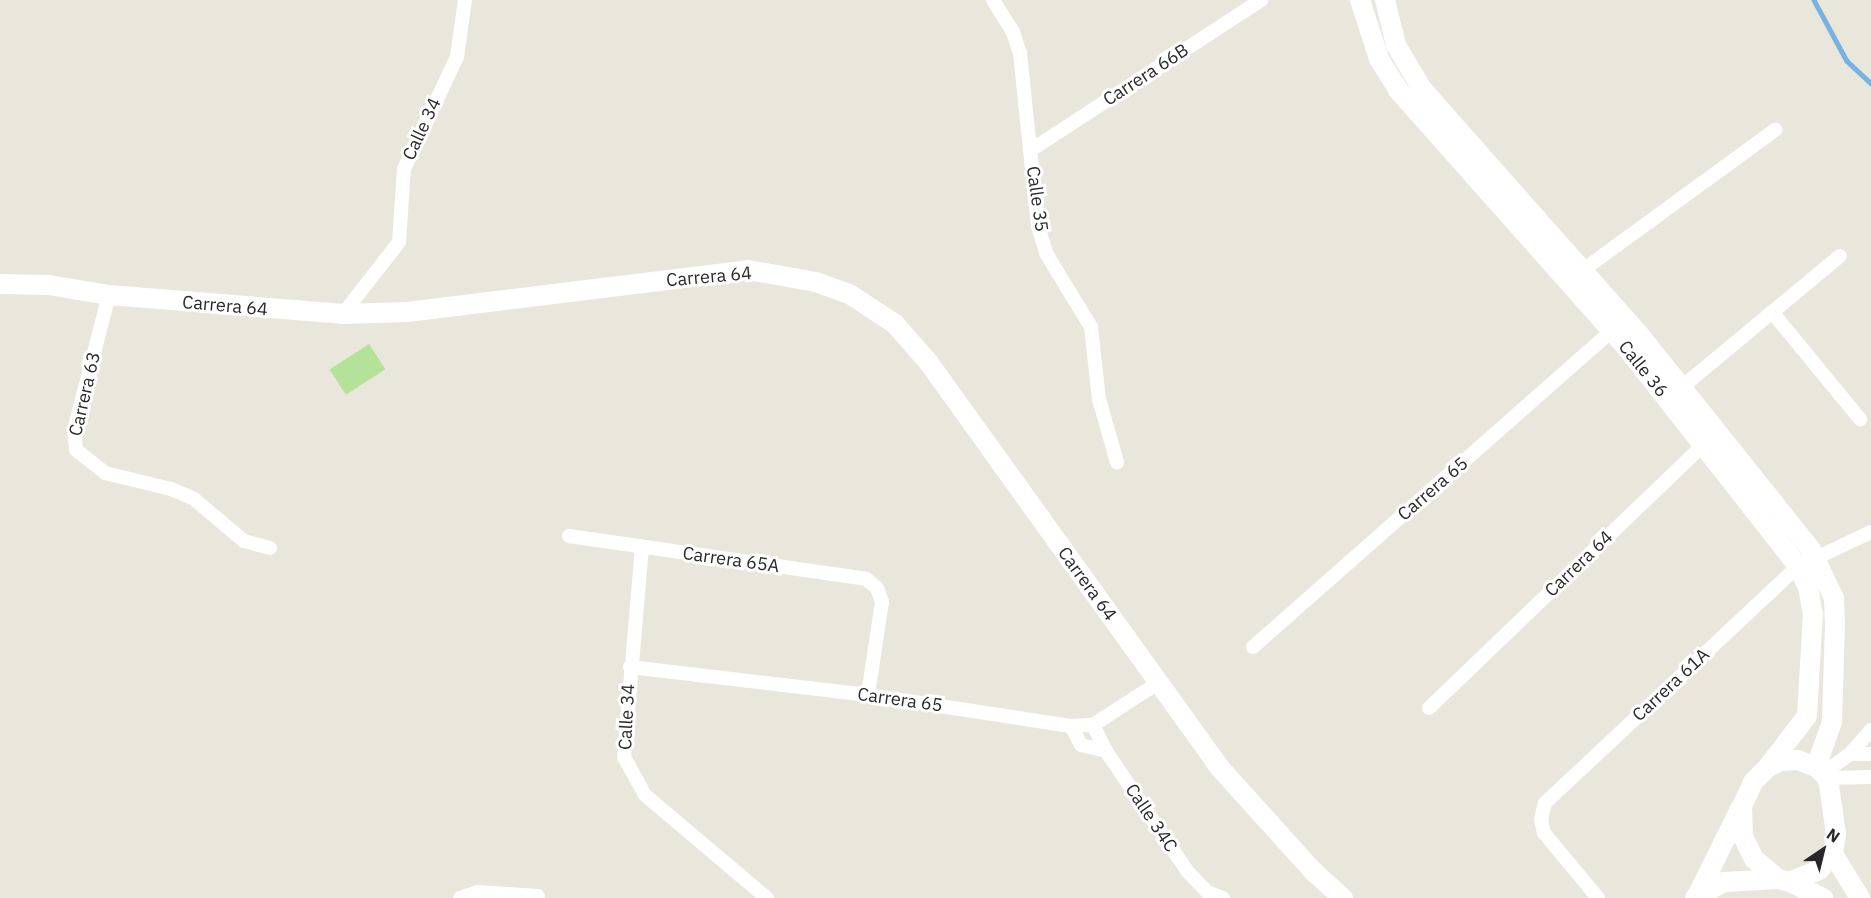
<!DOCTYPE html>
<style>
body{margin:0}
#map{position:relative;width:1871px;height:898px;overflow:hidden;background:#e9e6db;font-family:"IBM Plex Sans",sans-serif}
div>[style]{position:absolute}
.pitch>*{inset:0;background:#b5e299;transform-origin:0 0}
.stream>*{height:4.5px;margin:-2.25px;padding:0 2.25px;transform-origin:2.25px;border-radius:2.25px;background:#77b2e2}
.street>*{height:14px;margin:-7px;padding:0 7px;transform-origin:7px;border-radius:7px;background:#fff}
.secondary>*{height:20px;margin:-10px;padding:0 10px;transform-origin:10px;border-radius:10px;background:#fff}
span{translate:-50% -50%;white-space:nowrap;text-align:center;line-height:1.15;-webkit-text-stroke:6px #fff;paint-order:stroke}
.street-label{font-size:18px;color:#282828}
.north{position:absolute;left:1793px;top:820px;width:60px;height:60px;-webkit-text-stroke:4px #fff;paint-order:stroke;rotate:35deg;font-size:16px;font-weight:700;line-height:24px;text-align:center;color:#282828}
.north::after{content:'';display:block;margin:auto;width:21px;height:27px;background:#282828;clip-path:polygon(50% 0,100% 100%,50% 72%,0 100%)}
</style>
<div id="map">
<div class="pitch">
<div style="left:369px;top:344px;width:30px;height:47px;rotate:57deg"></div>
</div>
<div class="stream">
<div style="left:1814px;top:0;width:69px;rotate:61.6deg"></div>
<div style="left:1847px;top:61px;width:33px;rotate:43deg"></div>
</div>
<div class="street">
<div style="left:993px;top:0;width:38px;rotate:58deg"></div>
<div style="left:1013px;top:32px;width:22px;rotate:72deg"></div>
<div style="left:1020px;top:53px;width:174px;rotate:84.1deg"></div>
<div style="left:1038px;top:226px;width:28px;rotate:73deg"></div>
<div style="left:1046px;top:253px;width:87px;rotate:58.7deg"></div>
<div style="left:1091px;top:327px;width:72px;rotate:83.7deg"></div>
<div style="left:1099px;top:399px;width:66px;rotate:74.1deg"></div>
<div style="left:1031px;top:150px;width:275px;rotate:-33.1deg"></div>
<div style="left:1583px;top:270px;width:238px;rotate:-36.1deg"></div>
<div style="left:109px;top:295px;width:139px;rotate:104.5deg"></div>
<div style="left:74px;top:430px;width:20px;rotate:84deg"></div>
<div style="left:76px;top:450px;width:37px;rotate:38deg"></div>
<div style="left:105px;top:473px;width:68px;rotate:13.6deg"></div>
<div style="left:171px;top:489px;width:25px;rotate:23deg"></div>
<div style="left:194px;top:499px;width:65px;rotate:40deg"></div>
<div style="left:244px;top:541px;width:27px;rotate:15deg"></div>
<div style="left:1772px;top:312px;width:139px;rotate:50.6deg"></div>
<div style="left:343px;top:314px;width:91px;rotate:-52.1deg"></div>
<div style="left:399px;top:242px;width:73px;rotate:-86.1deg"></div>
<div style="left:404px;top:169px;width:124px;rotate:-64.7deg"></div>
<div style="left:457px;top:57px;width:58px;rotate:-82deg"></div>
<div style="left:1682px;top:387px;width:205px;rotate:-39.7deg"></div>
<div style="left:569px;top:536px;width:300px;rotate:8.2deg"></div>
<div style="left:866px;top:579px;width:14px;rotate:39deg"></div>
<div style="left:877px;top:588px;width:15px;rotate:70deg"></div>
<div style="left:882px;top:602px;width:94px;rotate:98.6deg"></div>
<div style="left:642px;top:547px;width:211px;rotate:94.9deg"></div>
<div style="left:624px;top:757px;width:43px;rotate:61.1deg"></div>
<div style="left:645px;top:795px;width:160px;rotate:40.2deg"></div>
<div style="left:1816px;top:558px;width:61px;rotate:-25.3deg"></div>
<div style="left:1253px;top:647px;width:478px;rotate:-41.4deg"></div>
<div style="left:630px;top:667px;width:240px;rotate:6.7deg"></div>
<div style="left:868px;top:695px;width:205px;rotate:8.7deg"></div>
<div style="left:1071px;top:726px;width:22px;rotate:-3deg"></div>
<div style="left:1093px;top:725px;width:77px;rotate:-32.9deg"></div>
<div style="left:1429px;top:708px;width:380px;rotate:-43.8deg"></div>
<div style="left:1093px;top:725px;width:29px;rotate:63deg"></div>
<div style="left:1106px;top:751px;width:146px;rotate:55.9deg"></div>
<div style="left:1188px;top:872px;width:28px;rotate:46deg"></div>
<div style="left:1207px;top:892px;width:17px;rotate:21deg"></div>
<div style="left:1071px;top:726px;width:21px;rotate:62deg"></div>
<div style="left:1081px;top:745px;width:26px;rotate:13deg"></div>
<div style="left:1850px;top:754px;width:21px"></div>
<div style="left:1823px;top:773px;width:33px;rotate:-35deg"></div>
<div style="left:1850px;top:754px;width:32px;rotate:-49deg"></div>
<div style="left:1828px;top:778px;width:43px;rotate:-1.3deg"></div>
<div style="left:460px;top:898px;width:18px;rotate:-19deg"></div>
<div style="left:477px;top:892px;width:61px;rotate:3.8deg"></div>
<div style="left:1598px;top:898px;width:85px;rotate:-129.7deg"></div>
<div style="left:1544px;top:833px;width:14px;rotate:-102deg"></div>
<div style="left:1541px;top:819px;width:16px;rotate:-76deg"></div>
<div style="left:1545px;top:803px;width:347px;rotate:-43.1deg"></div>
</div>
<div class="secondary">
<div style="left:1360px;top:0;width:62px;rotate:72.1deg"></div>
<div style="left:1379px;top:59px;width:36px;rotate:58deg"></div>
<div style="left:1398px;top:90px;width:345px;rotate:48.4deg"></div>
<div style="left:1627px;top:348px;width:277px;rotate:51.9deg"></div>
<div style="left:1798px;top:566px;width:23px;rotate:65deg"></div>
<div style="left:1808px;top:587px;width:27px;rotate:80deg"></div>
<div style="left:1813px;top:614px;width:102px;rotate:93.4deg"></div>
<div style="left:1807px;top:716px;width:66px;rotate:127.6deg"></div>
<div style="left:1385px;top:0;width:46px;rotate:76.3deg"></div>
<div style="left:1396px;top:45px;width:51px;rotate:59.4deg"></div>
<div style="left:1422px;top:89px;width:332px;rotate:48.5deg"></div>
<div style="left:1642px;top:338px;width:271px;rotate:51.4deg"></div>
<div style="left:1811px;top:550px;width:53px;rotate:64.4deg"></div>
<div style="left:1834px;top:598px;width:24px;rotate:88deg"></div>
<div style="left:1835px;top:622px;width:100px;rotate:91.7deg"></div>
<div style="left:1832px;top:722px;width:48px;rotate:109.6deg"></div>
<div style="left:0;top:284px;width:49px;rotate:1.2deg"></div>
<div style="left:49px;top:285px;width:61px;rotate:9.5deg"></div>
<div style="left:109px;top:295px;width:235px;rotate:4.6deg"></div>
<div style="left:343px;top:314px;width:64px;rotate:-1.8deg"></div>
<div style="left:407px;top:312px;width:344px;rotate:-7deg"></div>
<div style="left:748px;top:270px;width:69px;rotate:10deg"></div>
<div style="left:816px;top:282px;width:37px;rotate:20deg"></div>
<div style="left:851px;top:295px;width:53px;rotate:33.4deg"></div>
<div style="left:895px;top:324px;width:52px;rotate:48.9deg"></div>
<div style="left:929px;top:363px;width:497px;rotate:54.3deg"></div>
<div style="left:1219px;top:767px;width:142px;rotate:47.9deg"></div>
<div style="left:1314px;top:872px;width:39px;rotate:42deg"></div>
<div style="left:1798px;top:760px;width:19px;rotate:21deg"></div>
<div style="left:1816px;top:767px;width:16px;rotate:43deg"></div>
<div style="left:1828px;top:778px;width:57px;rotate:81.9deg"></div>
<div style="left:1836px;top:834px;width:20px;rotate:99deg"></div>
<div style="left:1833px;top:854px;width:21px;rotate:131deg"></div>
<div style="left:1819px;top:870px;width:31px;rotate:158deg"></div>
<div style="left:1790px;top:882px;width:12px;rotate:-166deg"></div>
<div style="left:1778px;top:879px;width:31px;rotate:-140deg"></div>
<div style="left:1754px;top:859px;width:25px;rotate:-116deg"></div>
<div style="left:1743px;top:836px;width:30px;rotate:-92deg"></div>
<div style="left:1742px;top:806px;width:26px;rotate:-65deg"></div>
<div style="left:1753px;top:782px;width:20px;rotate:-45deg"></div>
<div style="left:1767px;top:768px;width:15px;rotate:-28deg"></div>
<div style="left:1780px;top:761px;width:18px;rotate:-3deg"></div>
<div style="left:1833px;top:854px;width:52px;rotate:58.5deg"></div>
<div style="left:1790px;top:882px;width:37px;rotate:26deg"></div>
<div style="left:1697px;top:896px;width:97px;rotate:-63.7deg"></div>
<div style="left:1695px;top:898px;width:33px;rotate:-29deg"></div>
<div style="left:1724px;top:882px;width:54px;rotate:-3.2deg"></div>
</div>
<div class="street-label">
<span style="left:1146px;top:75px;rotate:-33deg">Carrera 66B</span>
<span style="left:422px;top:129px;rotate:-65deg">Calle 34</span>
<span style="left:1037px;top:199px;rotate:82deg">Calle 35</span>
<span style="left:709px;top:277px;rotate:-5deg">Carrera 64</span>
<span style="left:225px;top:306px;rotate:5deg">Carrera 64</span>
<span style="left:1643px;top:369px;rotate:51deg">Calle 36</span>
<span style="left:85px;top:394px;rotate:-77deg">Carrera 63</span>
<span style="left:1433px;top:489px;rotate:-41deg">Carrera 65</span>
<span style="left:731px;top:560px;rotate:8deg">Carrera 65A</span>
<span style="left:1579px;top:564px;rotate:-44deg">Carrera 64</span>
<span style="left:1087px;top:584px;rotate:54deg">Carrera 64</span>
<span style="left:1671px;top:685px;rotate:-43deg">Carrera 61A</span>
<span style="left:900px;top:700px;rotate:8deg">Carrera 65</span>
<span style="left:627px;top:717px;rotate:-87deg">Calle 34</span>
<span style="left:1151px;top:818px;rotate:56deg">Calle 34C</span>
</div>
<div class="north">N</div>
</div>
